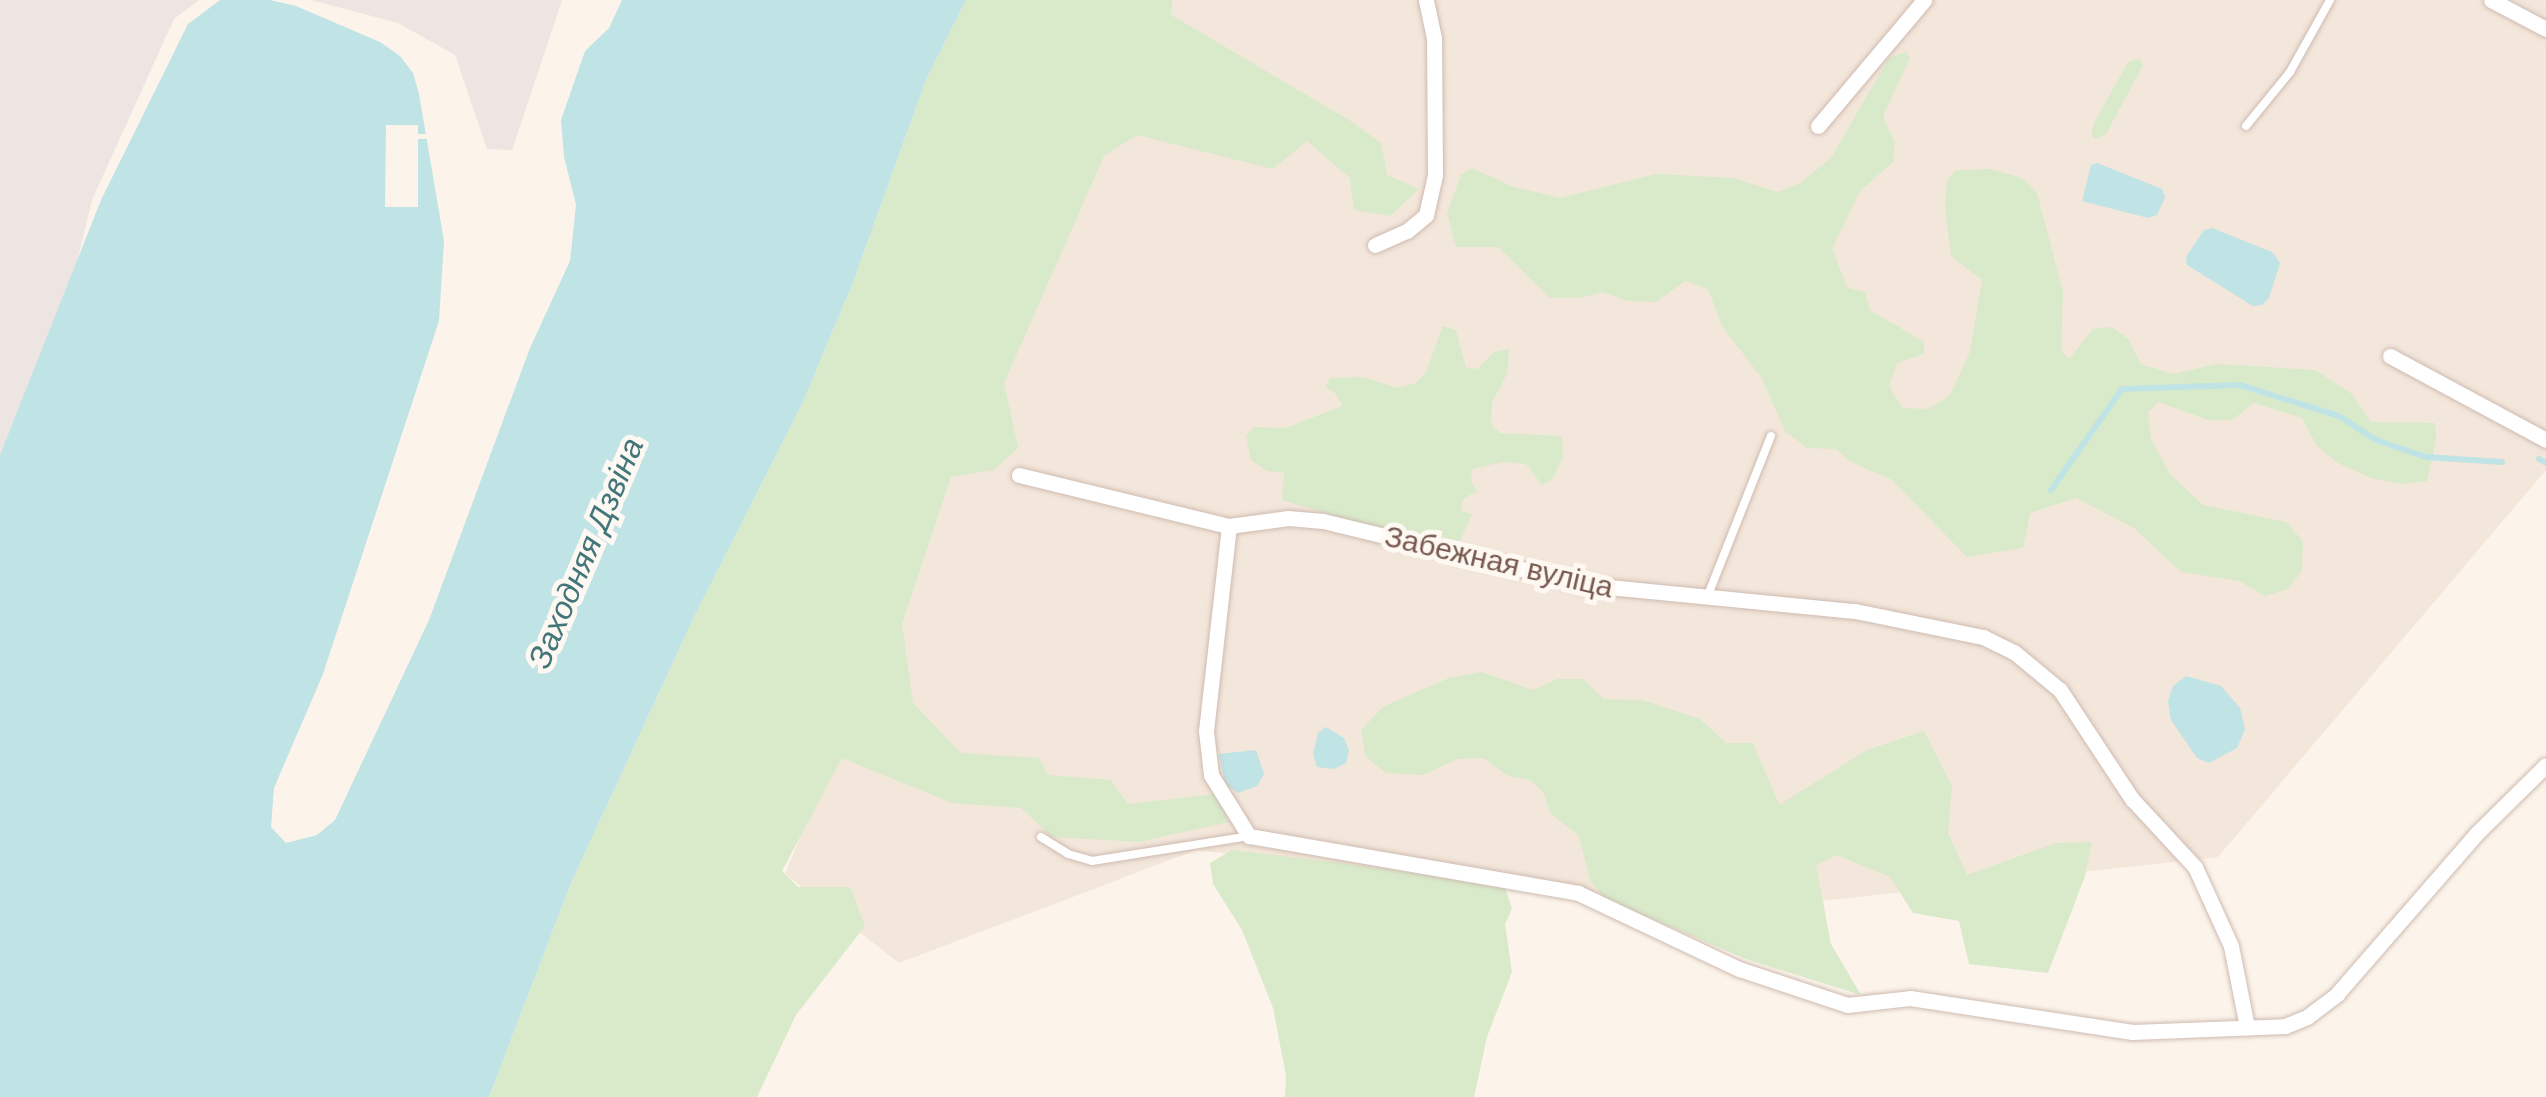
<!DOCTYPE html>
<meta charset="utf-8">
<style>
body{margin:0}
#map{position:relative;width:2546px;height:1097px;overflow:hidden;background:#fcf4eb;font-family:Arial,sans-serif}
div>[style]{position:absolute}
.residential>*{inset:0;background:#f3e6da}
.industrial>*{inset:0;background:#ece5e1}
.green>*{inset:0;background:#d9eaca}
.water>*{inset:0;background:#c0e3e5}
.pier>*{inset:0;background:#fcf4eb}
.stream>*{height:6px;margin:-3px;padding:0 3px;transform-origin:3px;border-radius:3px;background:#c0e3e5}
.roads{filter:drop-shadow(0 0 2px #cebbb1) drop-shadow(0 0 2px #cebbb1)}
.lane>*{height:8px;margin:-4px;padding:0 4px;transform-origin:4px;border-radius:4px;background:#fff}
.street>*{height:15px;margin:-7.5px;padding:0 7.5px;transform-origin:7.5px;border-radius:7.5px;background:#fff}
span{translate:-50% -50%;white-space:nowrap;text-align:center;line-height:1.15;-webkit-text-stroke:10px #fef8f2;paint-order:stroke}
.street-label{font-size:30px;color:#77594f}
.water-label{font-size:32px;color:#42767b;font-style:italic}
</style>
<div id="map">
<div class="residential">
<div style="clip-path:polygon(1141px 0,2546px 0,2546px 470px,2218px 857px,1740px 910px,1196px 850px,899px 963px,785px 874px)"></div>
</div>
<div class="industrial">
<div style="clip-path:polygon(0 0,199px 0,174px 19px,92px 200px,75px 270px,0 455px)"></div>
<div style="clip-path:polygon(311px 0,562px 0,512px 150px,487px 149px,455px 55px,398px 23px)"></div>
</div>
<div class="green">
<div style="clip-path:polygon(966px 0,1172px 0,1171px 15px,1349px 120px,1381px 143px,1387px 175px,1419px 189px,1390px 216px,1354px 210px,1350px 178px,1307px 141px,1273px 169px,1137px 135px,1104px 156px,1004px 383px,1018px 448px,994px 470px,951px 477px,902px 624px,913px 703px,961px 753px,1039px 758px,1048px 775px,1111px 780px,1128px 804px,1214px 794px,1229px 822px,1139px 842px,1052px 837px,1021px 808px,952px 803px,842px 758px,782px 871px,798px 887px,850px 887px,865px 926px,796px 1015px,757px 1097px,489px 1097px,571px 883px,693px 619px,802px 404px,852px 285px,926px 80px)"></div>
<div style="clip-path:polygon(1906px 52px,1910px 58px,1883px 116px,1895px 143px,1893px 162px,1860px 191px,1832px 249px,1848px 288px,1865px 292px,1870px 310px,1924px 342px,1924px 354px,1897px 363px,1889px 387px,1903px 408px,1928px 409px,1950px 395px,1970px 352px,1982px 280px,1951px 256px,1945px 209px,1947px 180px,1956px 170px,1991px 169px,2022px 178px,2037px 193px,2063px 292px,2061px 350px,2069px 359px,2093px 329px,2112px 327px,2128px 339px,2141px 364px,2173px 374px,2216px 364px,2315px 370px,2352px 394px,2371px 422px,2435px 423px,2436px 441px,2427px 481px,2401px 484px,2371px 478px,2338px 463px,2317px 446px,2302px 418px,2254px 403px,2232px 420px,2208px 420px,2159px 402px,2148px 412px,2151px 439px,2170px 474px,2203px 505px,2287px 522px,2303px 542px,2302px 571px,2288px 589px,2265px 596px,2239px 581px,2181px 572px,2134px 528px,2076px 498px,2030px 513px,2023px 548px,1967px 557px,1892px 480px,1849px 461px,1836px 449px,1807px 448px,1785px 431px,1761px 377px,1722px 326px,1708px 289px,1685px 281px,1656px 302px,1628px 301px,1602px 292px,1581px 298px,1550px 298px,1498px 247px,1456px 247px,1447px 213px,1461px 175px,1472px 168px,1514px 187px,1560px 198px,1656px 174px,1733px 178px,1777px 192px,1800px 183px,1831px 158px,1889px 58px)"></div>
<div style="clip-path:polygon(2139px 59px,2143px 65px,2106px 134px,2095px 139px,2091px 135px,2094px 123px,2128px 62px)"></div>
<div style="clip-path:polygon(1443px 326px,1456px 330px,1466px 368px,1477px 369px,1494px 352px,1509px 349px,1507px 374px,1492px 403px,1491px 424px,1500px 433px,1562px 436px,1563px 456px,1552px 480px,1542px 485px,1526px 464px,1503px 462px,1472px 469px,1471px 482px,1477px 491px,1463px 499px,1461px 511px,1472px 514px,1460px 541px,1359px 523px,1282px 500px,1284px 473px,1267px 471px,1251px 460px,1246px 436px,1254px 427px,1285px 428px,1343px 406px,1335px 393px,1325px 387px,1330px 378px,1364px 377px,1397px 388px,1416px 383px,1426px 372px)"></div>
<div style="clip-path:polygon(1481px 672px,1533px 690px,1557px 679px,1583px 679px,1604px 699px,1642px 700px,1700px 719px,1726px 743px,1753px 743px,1779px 805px,1867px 750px,1924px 731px,1952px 786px,1948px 833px,1967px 875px,2056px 843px,2092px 842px,2085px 876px,2048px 973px,1969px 964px,1959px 921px,1913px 913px,1890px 877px,1837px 855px,1816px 865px,1831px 944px,1861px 995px,1746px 959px,1605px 899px,1590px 880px,1579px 836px,1550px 813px,1544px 793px,1530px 780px,1508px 776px,1483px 758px,1457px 759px,1423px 775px,1386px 773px,1366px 757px,1361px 730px,1384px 706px,1449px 678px)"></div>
<div style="clip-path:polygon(1232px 850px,1455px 877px,1505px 887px,1512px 909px,1505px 924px,1512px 972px,1487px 1037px,1474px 1097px,1285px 1097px,1286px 1076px,1273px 1008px,1242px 930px,1213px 884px,1210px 863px)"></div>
</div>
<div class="water">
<div style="clip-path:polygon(220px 0,270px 0,296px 6px,380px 42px,400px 56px,413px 73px,419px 94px,444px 241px,439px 321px,323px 674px,274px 788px,271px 827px,286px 843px,317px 835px,335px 820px,429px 620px,530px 348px,570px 261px,576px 205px,564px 157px,561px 120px,585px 51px,609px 28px,622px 0,966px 0,926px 80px,852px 285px,802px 404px,693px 619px,571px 883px,489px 1097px,0 1097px,0 455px,101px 200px,188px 24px)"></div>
<div style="clip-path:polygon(2097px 163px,2162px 189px,2165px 197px,2157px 215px,2148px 218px,2082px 201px,2091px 165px)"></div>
<div style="clip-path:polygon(2212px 228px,2272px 252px,2280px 263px,2269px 298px,2262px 305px,2253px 306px,2187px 265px,2186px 257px,2204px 230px)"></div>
<div style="clip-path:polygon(2186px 676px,2221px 686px,2240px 708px,2245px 729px,2237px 748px,2209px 763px,2197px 758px,2171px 720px,2168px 701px,2173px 686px)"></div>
<div style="clip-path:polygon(1326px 727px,1344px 738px,1349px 751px,1346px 763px,1334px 769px,1317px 767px,1313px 754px,1318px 733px)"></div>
<div style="clip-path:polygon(1256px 750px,1264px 774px,1257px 786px,1238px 793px,1225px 784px,1219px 754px)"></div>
</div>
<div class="pier">
<div style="clip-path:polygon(386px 125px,418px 125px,418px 134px,427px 134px,427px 139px,418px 139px,418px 207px,385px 207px)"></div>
</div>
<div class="stream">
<div style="left:2539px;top:459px;width:8px;rotate:30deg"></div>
<div style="left:2051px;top:490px;width:123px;rotate:-54.9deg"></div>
<div style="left:2122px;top:389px;width:118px;rotate:-1.9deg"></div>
<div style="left:2240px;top:385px;width:104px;rotate:17.4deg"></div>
<div style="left:2339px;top:416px;width:44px;rotate:33deg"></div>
<div style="left:2376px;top:440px;width:53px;rotate:18.8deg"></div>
<div style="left:2426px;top:457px;width:76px;rotate:3.8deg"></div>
</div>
<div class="roads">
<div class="lane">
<div style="left:2246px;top:126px;width:70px;rotate:-50.8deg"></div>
<div style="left:2290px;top:72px;width:82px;rotate:-60.9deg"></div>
<div style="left:1708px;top:595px;width:171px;rotate:-68.4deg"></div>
<div style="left:1041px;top:837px;width:32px;rotate:32deg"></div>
<div style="left:1068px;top:854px;width:25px;rotate:16deg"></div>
<div style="left:1092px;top:861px;width:159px;rotate:-9deg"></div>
</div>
<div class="street">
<div style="left:2491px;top:0;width:62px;rotate:27.8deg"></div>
<div style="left:1818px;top:126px;width:165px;rotate:-49.9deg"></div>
<div style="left:1375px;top:245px;width:35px;rotate:-24deg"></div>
<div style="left:1407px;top:231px;width:25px;rotate:-40deg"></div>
<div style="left:1426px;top:215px;width:41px;rotate:-77.3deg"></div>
<div style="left:1435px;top:175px;width:137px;rotate:-90.4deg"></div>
<div style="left:1434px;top:38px;width:39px;rotate:-102deg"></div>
<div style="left:2390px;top:356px;width:177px;rotate:28.3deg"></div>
<div style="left:1019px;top:475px;width:216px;rotate:13.7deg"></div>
<div style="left:1229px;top:526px;width:60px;rotate:-7.7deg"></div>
<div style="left:1288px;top:518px;width:35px;rotate:5deg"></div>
<div style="left:1323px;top:521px;width:273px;rotate:13.6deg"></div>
<div style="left:1588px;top:585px;width:268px;rotate:5.6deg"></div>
<div style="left:1855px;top:611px;width:131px;rotate:11.5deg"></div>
<div style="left:1983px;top:637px;width:34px;rotate:26deg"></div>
<div style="left:2014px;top:652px;width:60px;rotate:39.6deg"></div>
<div style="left:2060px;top:690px;width:131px;rotate:56.6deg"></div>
<div style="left:2132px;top:799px;width:93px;rotate:47.2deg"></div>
<div style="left:2195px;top:867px;width:87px;rotate:65.5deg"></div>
<div style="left:2231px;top:946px;width:83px;rotate:78.8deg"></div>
<div style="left:1229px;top:526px;width:206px;rotate:96.4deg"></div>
<div style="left:1206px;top:731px;width:44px;rotate:83.5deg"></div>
<div style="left:1211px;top:775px;width:72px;rotate:58.1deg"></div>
<div style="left:1249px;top:836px;width:334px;rotate:9.8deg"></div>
<div style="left:1578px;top:893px;width:178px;rotate:25.3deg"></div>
<div style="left:1739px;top:969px;width:114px;rotate:18.4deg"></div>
<div style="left:1847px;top:1005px;width:63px;rotate:-6.3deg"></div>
<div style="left:1910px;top:998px;width:225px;rotate:8.7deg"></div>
<div style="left:2132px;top:1032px;width:153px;rotate:-2.2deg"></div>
<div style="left:2285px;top:1026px;width:24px;rotate:-22deg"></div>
<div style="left:2307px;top:1017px;width:38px;rotate:-37deg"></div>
<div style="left:2337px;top:994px;width:212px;rotate:-49deg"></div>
<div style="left:2476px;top:834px;width:98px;rotate:-44.6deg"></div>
</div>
</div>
<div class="street-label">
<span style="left:1499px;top:562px;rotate:13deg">Забежная вуліца</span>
</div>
<div class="water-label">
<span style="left:586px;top:553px;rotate:-67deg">Заходняя Дзвіна</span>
</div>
</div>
